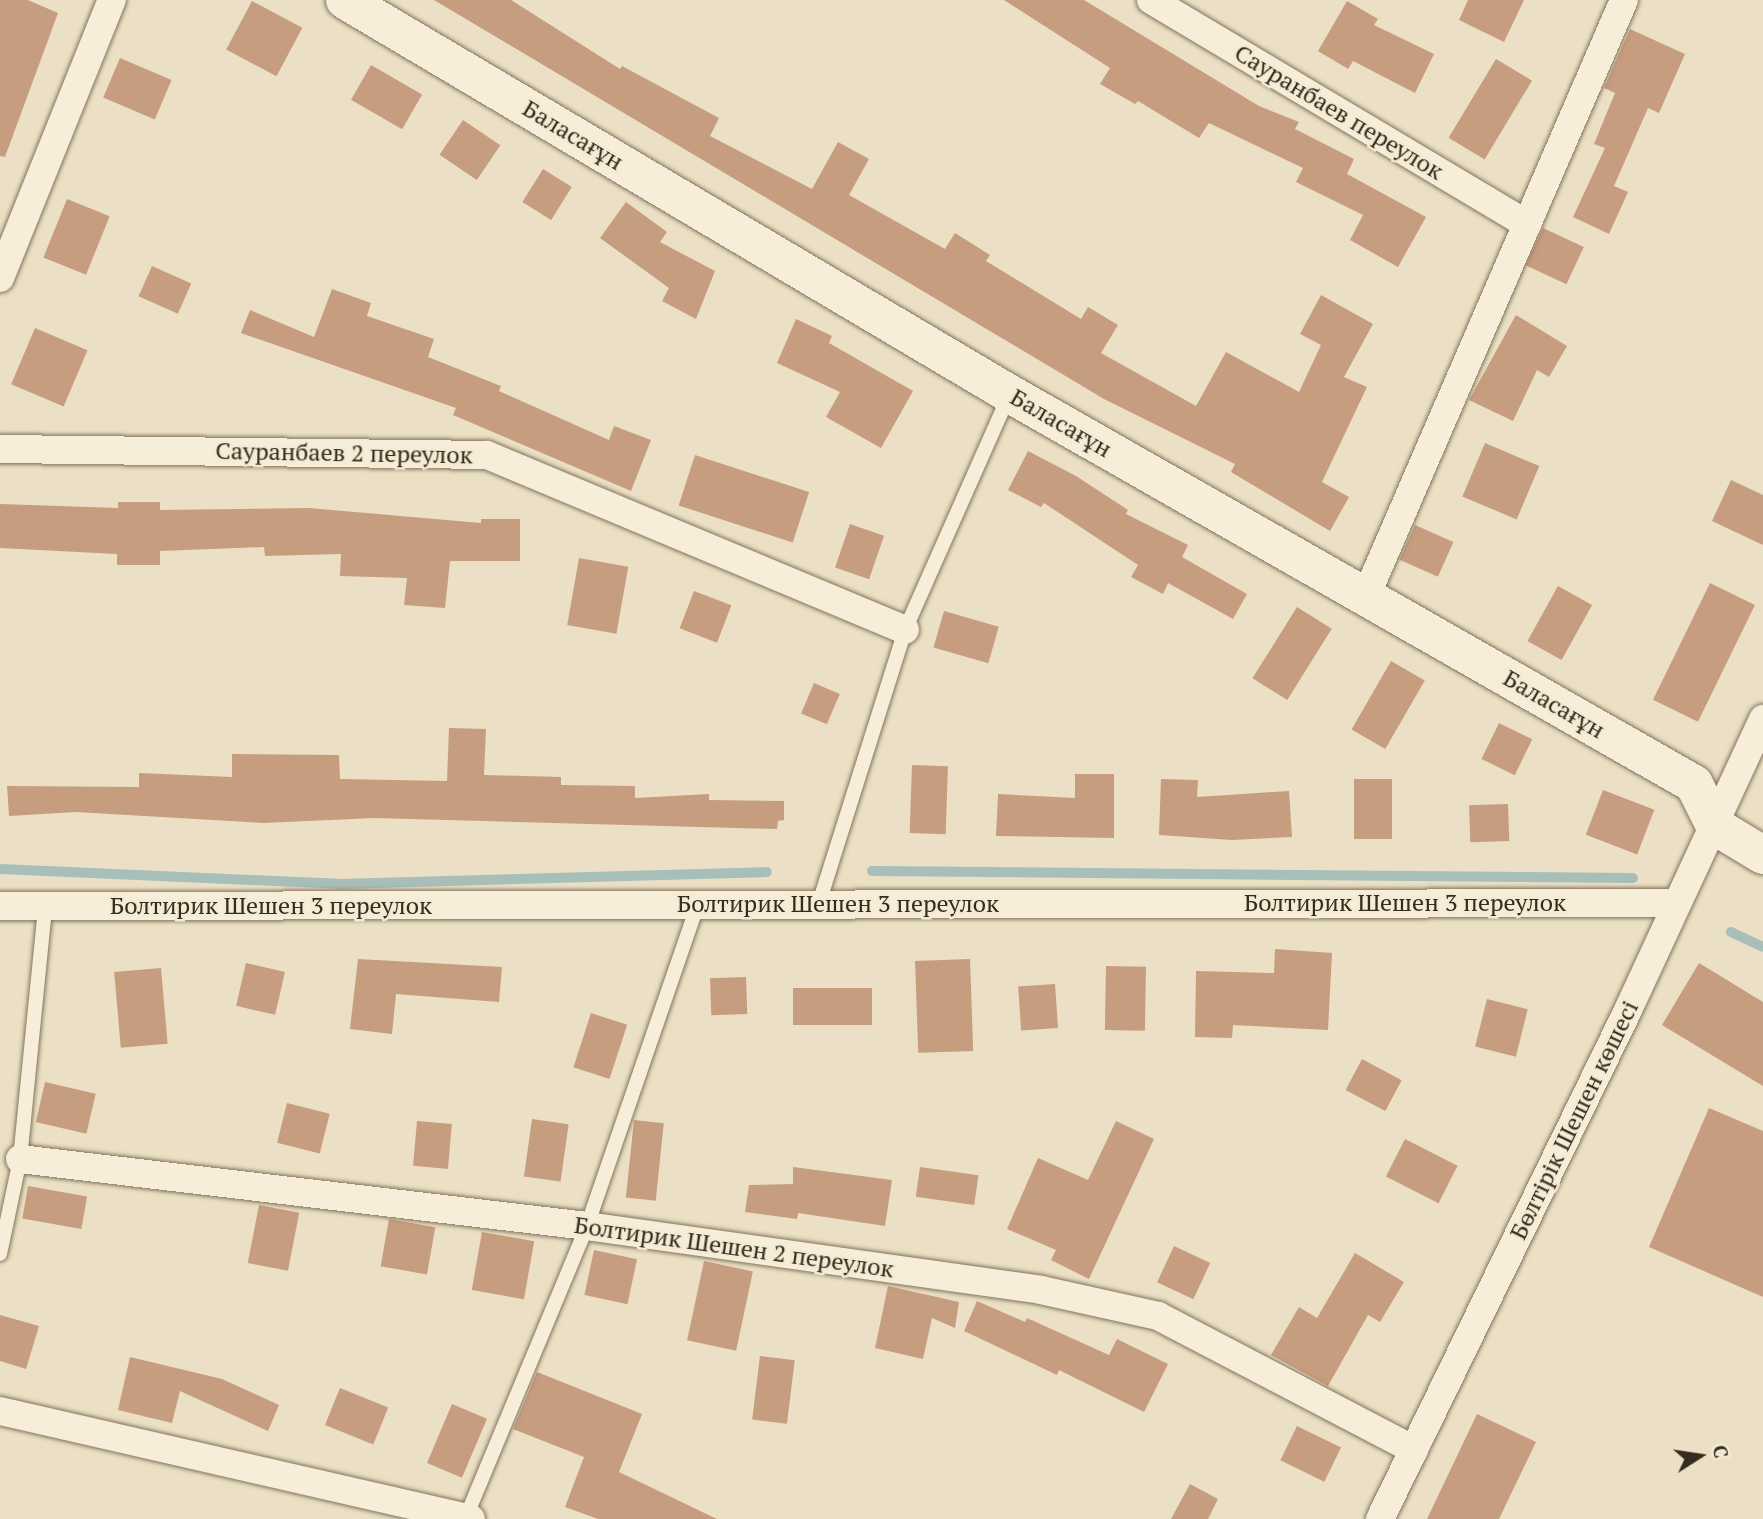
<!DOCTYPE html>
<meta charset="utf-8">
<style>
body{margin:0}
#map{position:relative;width:1763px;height:1519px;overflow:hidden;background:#ebe0c5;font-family:"PT Serif",serif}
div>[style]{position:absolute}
.stream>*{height:10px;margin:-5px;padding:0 5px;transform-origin:5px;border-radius:5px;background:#a7bfb8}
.building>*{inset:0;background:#c69d7e;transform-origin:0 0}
.roads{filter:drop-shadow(0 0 2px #85735d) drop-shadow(0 0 2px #85735d)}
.lane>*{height:14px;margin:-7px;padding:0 7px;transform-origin:7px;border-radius:7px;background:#f6eed8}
.street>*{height:28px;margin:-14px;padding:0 14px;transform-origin:14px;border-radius:14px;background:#f6eed8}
.secondary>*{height:38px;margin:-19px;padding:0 19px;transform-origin:19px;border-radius:19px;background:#f6eed8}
span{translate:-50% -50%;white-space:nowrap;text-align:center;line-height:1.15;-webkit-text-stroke:5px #f3ebd4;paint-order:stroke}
.street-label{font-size:24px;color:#362b1f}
.north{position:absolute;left:1665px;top:1421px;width:70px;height:70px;-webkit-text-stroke:5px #f3ebd4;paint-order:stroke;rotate:78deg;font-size:19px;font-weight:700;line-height:28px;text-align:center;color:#362b1f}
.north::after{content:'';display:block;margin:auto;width:24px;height:32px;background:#362b1f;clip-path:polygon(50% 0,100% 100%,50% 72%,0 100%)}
</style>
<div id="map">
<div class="stream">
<div style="left:0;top:869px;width:339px;rotate:2.5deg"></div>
<div style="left:339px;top:884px;width:428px;rotate:-1.6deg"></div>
<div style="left:872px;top:871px;width:761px;rotate:0.53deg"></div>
<div style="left:1731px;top:932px;width:35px;rotate:25deg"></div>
</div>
<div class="building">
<div style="clip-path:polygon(0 0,28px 0,58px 13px,5px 157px,0 156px)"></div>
<div style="clip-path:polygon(434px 0,511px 0,620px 69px,622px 66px,719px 118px,710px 136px,812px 189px,838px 142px,869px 159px,849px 195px,945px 249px,955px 233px,990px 255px,986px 261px,1081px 319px,1088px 307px,1118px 325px,1101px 353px,1196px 406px,1226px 352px,1299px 392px,1321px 345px,1300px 334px,1321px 295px,1373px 324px,1344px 377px,1367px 387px,1322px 482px,1349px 497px,1330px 531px,1231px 472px,1235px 464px,1104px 399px)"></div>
<div style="clip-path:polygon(1004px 0,1084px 0,1259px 106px,1299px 122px,1295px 129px,1354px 159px,1347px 174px,1426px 217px,1398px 267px,1350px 240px,1363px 215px,1296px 182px,1303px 168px,1209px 123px,1199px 138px,1138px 101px,1135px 104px,1100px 84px,1110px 68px)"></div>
<div style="clip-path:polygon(1468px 0,1524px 0,1504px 42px,1459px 20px)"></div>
<div style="left:252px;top:1px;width:57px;height:55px;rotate:28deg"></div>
<div style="clip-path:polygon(1347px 1px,1378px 19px,1374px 25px,1434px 54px,1415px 93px,1353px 61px,1348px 69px,1318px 51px)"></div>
<div style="clip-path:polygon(1630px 29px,1685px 54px,1659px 113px,1648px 108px,1614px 186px,1628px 192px,1609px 234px,1573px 217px,1605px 148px,1594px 144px,1615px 93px,1604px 88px)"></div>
<div style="left:120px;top:58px;width:56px;height:43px;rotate:23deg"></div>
<div style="left:1496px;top:59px;width:42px;height:92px;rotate:31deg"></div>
<div style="left:371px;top:65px;width:59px;height:40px;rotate:30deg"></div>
<div style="left:463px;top:120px;width:45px;height:42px;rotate:34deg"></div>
<div style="left:543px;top:169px;width:34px;height:39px;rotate:32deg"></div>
<div style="left:67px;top:199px;width:46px;height:63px;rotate:22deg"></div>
<div style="clip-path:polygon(626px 202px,667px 232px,660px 242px,715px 271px,696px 319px,662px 301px,669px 288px,600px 238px)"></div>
<div style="left:1543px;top:228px;width:45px;height:41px;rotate:25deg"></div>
<div style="left:152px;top:266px;width:43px;height:33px;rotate:24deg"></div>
<div style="clip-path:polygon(332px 289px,371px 303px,367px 316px,434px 339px,428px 357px,501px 386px,499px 391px,609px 440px,614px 426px,651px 440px,631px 491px,453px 415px,456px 408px,241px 333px,250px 310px,314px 337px)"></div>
<div style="clip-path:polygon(1516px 315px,1567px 346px,1549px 377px,1537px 370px,1513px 421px,1469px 400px)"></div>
<div style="clip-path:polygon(796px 319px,832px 336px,829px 343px,913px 391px,881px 448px,826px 417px,840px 392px,777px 363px)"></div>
<div style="left:35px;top:328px;width:57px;height:61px;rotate:23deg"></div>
<div style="left:1485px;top:443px;width:59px;height:58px;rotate:23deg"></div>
<div style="clip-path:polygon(1028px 451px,1076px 476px,1128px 510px,1126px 514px,1188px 545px,1182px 557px,1247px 594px,1233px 619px,1168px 583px,1163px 594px,1131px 577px,1138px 565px,1044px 503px,1041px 507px,1008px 490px)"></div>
<div style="left:695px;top:455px;width:120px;height:53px;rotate:18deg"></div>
<div style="clip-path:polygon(1731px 480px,1763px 495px,1763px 545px,1712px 521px)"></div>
<div style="clip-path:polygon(118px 502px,160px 502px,160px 510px,309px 508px,481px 523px,481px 519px,520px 519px,520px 561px,450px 561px,445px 608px,404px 605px,407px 578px,340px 576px,341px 554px,265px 556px,264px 547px,160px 551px,160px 565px,117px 565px,117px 554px,0 548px,0 504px,118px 508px)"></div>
<div style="left:850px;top:524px;width:36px;height:46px;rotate:19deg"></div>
<div style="left:1415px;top:525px;width:42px;height:38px;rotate:24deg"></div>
<div style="left:579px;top:558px;width:50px;height:68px;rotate:10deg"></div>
<div style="left:1710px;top:583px;width:50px;height:130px;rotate:26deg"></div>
<div style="left:1558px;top:586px;width:39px;height:63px;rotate:29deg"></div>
<div style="left:694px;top:591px;width:40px;height:40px;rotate:21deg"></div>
<div style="left:1297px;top:607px;width:41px;height:84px;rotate:32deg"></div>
<div style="left:944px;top:611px;width:57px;height:38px;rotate:16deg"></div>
<div style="left:1391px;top:661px;width:39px;height:79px;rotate:30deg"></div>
<div style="left:814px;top:683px;width:28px;height:33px;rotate:23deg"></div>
<div style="left:1499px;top:723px;width:37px;height:40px;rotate:26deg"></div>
<div style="clip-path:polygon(449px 728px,486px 729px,484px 775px,561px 777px,561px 785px,635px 786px,635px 798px,709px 794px,709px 800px,784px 801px,784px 820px,778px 821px,777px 829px,374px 818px,264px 823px,76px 812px,9px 816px,7px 786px,139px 787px,139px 773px,232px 777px,232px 754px,339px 755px,340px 779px,447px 781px)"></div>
<div style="left:912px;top:765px;width:36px;height:68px;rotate:2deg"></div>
<div style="clip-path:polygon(1075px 774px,1114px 774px,1114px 838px,996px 836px,998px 794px,1075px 798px)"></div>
<div style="clip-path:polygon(1161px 779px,1198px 780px,1197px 797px,1289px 791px,1292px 837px,1232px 840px,1159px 835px)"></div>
<div style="left:1354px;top:779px;width:38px;height:60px"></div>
<div style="left:1603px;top:790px;width:55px;height:48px;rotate:21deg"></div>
<div style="left:1508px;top:804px;width:37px;height:39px;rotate:88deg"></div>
<div style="clip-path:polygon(1275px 949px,1332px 953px,1328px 1030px,1233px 1025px,1232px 1038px,1195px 1037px,1196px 971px,1274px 973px)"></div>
<div style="clip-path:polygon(358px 959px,502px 967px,499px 1002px,396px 994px,392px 1034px,350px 1029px)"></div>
<div style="left:970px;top:959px;width:92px;height:55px;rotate:88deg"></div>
<div style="left:246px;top:963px;width:40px;height:44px;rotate:13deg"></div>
<div style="clip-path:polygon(1699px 963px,1763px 1002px,1763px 1086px,1662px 1025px)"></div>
<div style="left:1106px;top:966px;width:40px;height:64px;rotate:1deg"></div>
<div style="left:161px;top:968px;width:76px;height:47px;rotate:85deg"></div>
<div style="left:746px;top:977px;width:37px;height:36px;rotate:88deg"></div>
<div style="left:1055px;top:984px;width:44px;height:37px;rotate:86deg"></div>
<div style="left:793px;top:988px;width:79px;height:37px"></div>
<div style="left:1487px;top:999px;width:42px;height:49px;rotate:14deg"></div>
<div style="left:591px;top:1013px;width:38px;height:57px;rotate:18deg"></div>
<div style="left:1362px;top:1059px;width:45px;height:35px;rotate:28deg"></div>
<div style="left:45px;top:1082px;width:52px;height:41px;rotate:13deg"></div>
<div style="left:287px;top:1103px;width:44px;height:41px;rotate:14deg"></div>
<div style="clip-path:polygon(1709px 1108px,1763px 1131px,1763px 1297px,1649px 1247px)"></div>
<div style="left:532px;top:1119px;width:37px;height:58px;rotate:8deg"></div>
<div style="left:634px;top:1120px;width:30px;height:78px;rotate:6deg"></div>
<div style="left:417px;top:1121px;width:35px;height:45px;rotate:5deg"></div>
<div style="clip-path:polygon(1116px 1121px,1154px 1139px,1089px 1279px,1051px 1260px,1056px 1250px,1007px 1229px,1038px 1158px,1088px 1180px)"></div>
<div style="left:1405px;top:1139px;width:59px;height:42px;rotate:27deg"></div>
<div style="clip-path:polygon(793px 1167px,892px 1180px,885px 1226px,798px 1213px,797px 1219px,745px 1212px,749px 1185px,793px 1184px)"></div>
<div style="left:920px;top:1167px;width:59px;height:30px;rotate:8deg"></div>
<div style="left:28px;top:1186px;width:60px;height:33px;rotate:10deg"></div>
<div style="left:259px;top:1205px;width:41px;height:59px;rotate:11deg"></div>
<div style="left:389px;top:1219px;width:47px;height:48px;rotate:10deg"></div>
<div style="left:482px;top:1232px;width:53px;height:59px;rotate:10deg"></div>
<div style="left:1174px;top:1246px;width:40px;height:40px;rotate:25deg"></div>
<div style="left:594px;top:1250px;width:44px;height:46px;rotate:12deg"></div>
<div style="clip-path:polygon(1355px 1253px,1404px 1282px,1380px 1322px,1368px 1315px,1328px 1386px,1271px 1355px,1299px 1307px,1317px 1318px)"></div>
<div style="left:704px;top:1261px;width:50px;height:81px;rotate:12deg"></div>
<div style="clip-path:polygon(888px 1286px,959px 1302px,955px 1328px,932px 1318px,923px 1359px,875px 1348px)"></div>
<div style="clip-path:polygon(977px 1301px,1025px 1322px,1027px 1318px,1109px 1355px,1117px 1339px,1168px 1364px,1144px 1412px,1059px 1370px,1057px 1375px,964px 1331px)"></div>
<div style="clip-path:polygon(0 1315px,39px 1326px,26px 1369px,0 1361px)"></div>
<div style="left:760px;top:1356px;width:35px;height:64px;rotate:7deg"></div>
<div style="clip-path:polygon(130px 1357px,222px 1379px,279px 1405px,268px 1431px,180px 1391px,172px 1423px,118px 1410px)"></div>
<div style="clip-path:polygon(537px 1372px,642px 1414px,619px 1472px,717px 1519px,598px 1519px,565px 1507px,584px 1457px,513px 1429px)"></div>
<div style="left:340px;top:1388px;width:52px;height:40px;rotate:22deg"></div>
<div style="left:452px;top:1404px;width:38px;height:64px;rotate:23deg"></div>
<div style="clip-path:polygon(1477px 1414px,1536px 1442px,1499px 1519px,1427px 1519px)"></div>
<div style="left:1297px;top:1426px;width:49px;height:38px;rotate:26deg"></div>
<div style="clip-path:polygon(1190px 1484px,1218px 1499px,1208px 1519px,1171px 1519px)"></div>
</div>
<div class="roads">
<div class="lane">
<div style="left:819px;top:903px;width:286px;rotate:-72.5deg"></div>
<div style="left:905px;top:630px;width:257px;rotate:-66.1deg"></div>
<div style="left:0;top:1254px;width:97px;rotate:-78.1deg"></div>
<div style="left:20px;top:1159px;width:253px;rotate:-84.3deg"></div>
<div style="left:466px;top:1517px;width:315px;rotate:-67.4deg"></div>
<div style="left:587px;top:1226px;width:341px;rotate:-71deg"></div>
</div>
<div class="street">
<div style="left:1151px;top:0;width:438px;rotate:30.8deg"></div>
<div style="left:0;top:278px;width:300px;rotate:-68.1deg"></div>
<div style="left:0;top:449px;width:487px;rotate:0.7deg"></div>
<div style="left:487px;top:455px;width:453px;rotate:22.7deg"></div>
<div style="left:1366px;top:596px;width:649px;rotate:-66.59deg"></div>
<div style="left:0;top:906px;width:1677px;rotate:-0.1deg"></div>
<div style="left:20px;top:1159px;width:571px;rotate:6.74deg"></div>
<div style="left:587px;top:1226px;width:458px;rotate:8deg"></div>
<div style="left:1041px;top:1290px;width:120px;rotate:12.5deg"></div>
<div style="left:1158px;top:1316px;width:289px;rotate:27.6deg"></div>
<div style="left:0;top:1411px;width:483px;rotate:12.9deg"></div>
<div style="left:1380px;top:1519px;width:566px;rotate:-64.02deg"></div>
<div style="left:1628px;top:1010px;width:321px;rotate:-65.1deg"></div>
</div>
<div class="secondary">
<div style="left:345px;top:0;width:773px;rotate:30.65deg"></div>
<div style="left:1010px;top:394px;width:787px;rotate:29.69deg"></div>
<div style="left:1694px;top:784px;width:47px;rotate:63.4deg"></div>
<div style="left:1715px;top:826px;width:56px;rotate:31.1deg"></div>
</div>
</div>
<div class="street-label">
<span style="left:1339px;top:112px;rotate:31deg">Сауранбаев переулок</span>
<span style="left:573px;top:135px;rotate:31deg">Баласағұн</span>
<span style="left:1061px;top:423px;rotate:30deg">Баласағұн</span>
<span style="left:344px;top:453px;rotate:1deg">Сауранбаев 2 переулок</span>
<span style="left:1554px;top:704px;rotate:30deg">Баласағұн</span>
<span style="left:1405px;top:903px">Болтирик Шешен 3 переулок</span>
<span style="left:838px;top:904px">Болтирик Шешен 3 переулок</span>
<span style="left:271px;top:906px">Болтирик Шешен 3 переулок</span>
<span style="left:1574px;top:1120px;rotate:-64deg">Бөлтірік Шешен көшесі</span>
<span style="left:734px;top:1247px;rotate:8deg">Болтирик Шешен 2 переулок</span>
</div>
<div class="north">С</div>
</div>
